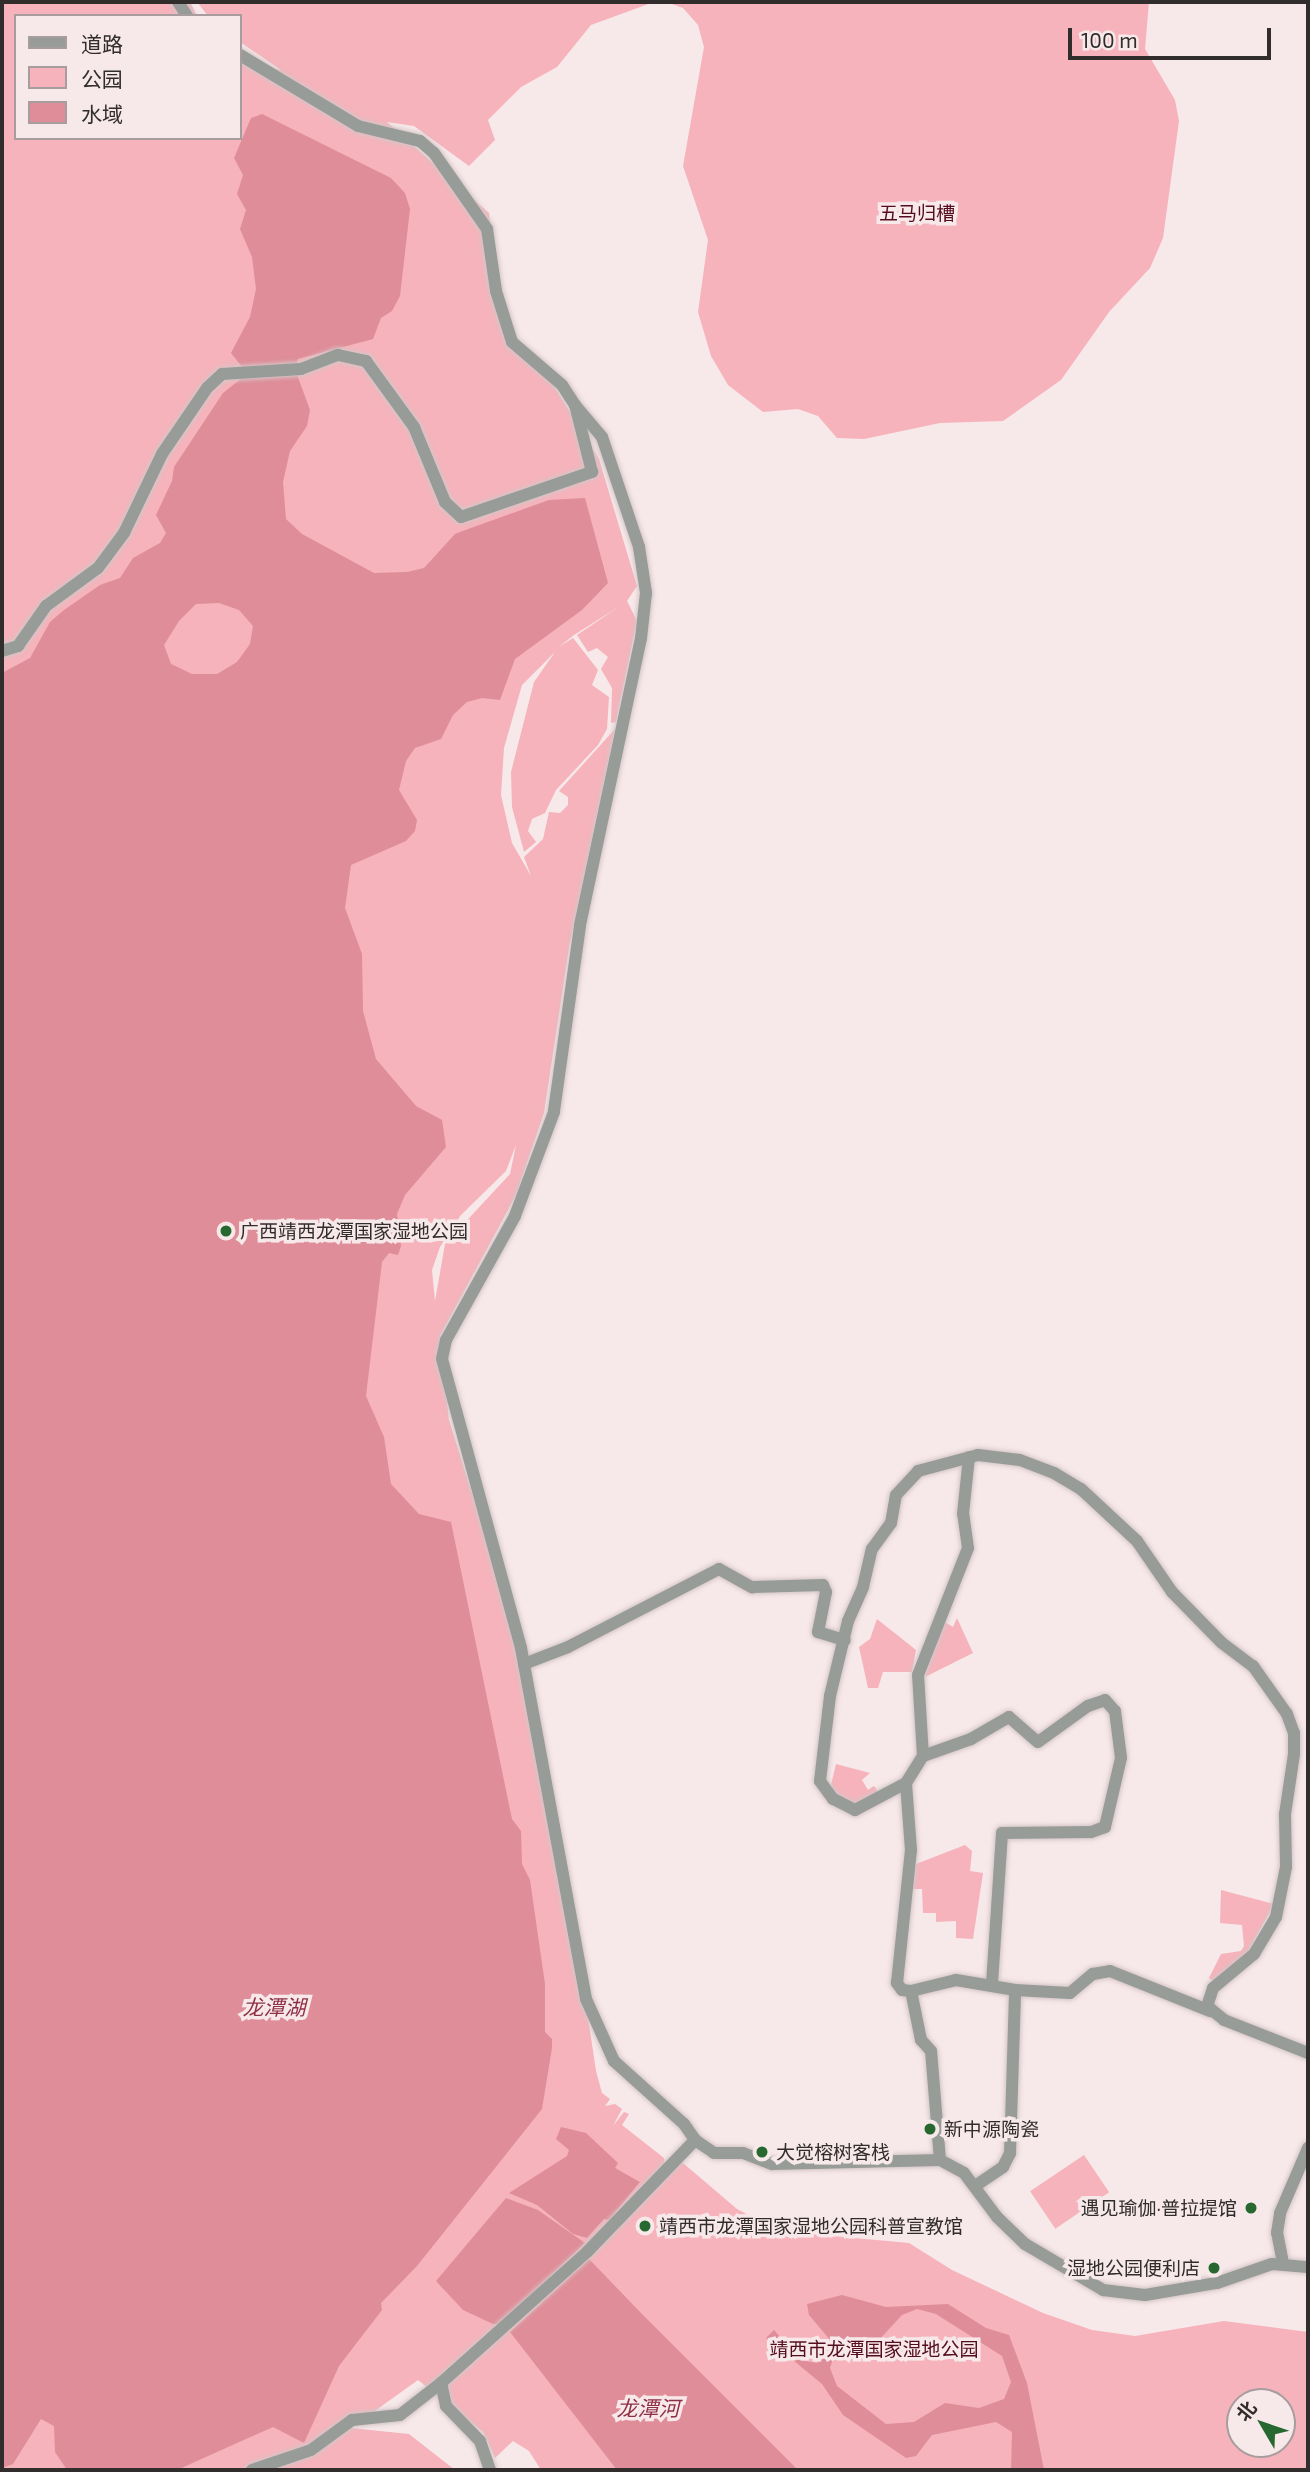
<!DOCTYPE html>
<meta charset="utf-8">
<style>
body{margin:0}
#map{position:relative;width:1310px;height:2472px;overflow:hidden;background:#f7e8e9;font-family:"Exo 2","Noto Sans SC",sans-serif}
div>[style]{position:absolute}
.green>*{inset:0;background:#f6b3bb;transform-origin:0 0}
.water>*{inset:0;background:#df8d98}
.roads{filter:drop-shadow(0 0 2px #d4c6c7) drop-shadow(0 0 2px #d4c6c7)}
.minor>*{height:12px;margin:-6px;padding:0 6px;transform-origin:6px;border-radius:6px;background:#989c98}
.dots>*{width:19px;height:19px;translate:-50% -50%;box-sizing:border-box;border:4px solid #f7e8e9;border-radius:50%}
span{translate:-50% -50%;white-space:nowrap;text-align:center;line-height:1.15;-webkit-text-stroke:7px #f7e8e9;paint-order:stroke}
.park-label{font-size:19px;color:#540c1f}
.poi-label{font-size:19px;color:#322d2d}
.left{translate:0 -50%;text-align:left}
.right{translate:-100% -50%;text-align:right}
.water-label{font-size:21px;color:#8f2f43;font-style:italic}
.frame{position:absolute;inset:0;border:4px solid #322d2d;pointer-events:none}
.legend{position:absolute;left:14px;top:14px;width:228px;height:126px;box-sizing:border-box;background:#f7e8e9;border:2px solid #a89d9e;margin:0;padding:9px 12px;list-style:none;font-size:21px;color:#322d2d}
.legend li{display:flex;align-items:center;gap:14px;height:35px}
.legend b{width:35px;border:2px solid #a89d9e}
.north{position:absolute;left:1226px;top:2388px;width:70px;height:70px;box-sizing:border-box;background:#f7e8e9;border:2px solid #a89d9e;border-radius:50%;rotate:309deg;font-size:19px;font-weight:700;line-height:28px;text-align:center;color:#322d2d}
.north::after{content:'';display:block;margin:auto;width:24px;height:32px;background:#276831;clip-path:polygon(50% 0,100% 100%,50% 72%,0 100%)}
.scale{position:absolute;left:1068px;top:28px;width:203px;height:32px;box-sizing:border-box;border:4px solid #322d2d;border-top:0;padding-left:9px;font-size:21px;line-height:24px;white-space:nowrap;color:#322d2d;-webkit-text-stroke:5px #f7e8e9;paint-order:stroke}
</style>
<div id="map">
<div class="green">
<div style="clip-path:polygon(evenodd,2px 2px,190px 2px,197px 16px,16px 16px,16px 138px,240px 138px,240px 61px,281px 70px,240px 42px,240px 16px,208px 16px,197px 2px,654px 2px,591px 25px,557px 67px,521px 87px,488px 120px,495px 140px,469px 166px,414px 126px,387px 122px,489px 213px,495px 266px,515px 350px,554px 386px,599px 459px,637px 586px,627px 601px,637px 621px,616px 722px,611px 723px,612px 688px,601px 669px,608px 657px,597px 648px,588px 652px,577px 635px,620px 606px,574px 635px,559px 647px,573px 638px,598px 670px,592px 685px,609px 697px,607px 729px,598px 745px,556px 790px,545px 813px,532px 819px,528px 831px,536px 842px,524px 852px,512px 807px,511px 772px,534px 682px,555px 652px,522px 685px,504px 748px,501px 795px,512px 843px,531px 876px,524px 857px,543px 839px,549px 812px,560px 813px,568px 805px,568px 797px,559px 791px,615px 729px,569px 948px,544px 1113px,516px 1195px,440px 1336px,449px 1420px,530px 1677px,556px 1803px,596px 2071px,602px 2093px,610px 2099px,605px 2106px,615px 2104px,622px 2109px,613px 2126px,624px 2112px,629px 2114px,622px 2125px,664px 2158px,665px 2165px,683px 2163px,737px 2209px,779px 2231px,909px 2243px,952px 2270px,1043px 2313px,1092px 2330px,1135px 2336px,1224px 2321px,1308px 2332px,1308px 2470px,541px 2470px,529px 2451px,513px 2441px,495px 2458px,483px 2432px,418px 2380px,351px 2428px,409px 2434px,455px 2470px,2px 2470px,2px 2px,516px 1145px,510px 1174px,445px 1244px,435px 1301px,432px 1270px,440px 1247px,461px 1215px,506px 1171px,516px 1145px,2px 2px,1240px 2402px,1282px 2402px,1282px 2444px,1240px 2444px,1240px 2402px)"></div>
<div style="clip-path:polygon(666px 2px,1149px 2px,1145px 49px,1175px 100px,1179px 121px,1163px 238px,1150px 268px,1109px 312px,1061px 380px,1003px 421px,940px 423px,864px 439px,837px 438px,818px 416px,798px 409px,763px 412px,728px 385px,711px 356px,698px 312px,708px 240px,683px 166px,704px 47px,698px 25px,683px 8px)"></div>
<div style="clip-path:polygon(957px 1618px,973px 1653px,925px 1677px,943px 1621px,953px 1627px)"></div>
<div style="clip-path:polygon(877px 1619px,916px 1650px,912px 1672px,883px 1672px,878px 1688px,868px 1688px,859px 1647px,870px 1639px)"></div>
<div style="clip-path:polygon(836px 1764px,870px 1773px,862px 1780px,868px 1790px,874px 1786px,880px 1794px,855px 1805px,834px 1793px,831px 1785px)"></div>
<div style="clip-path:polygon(965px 1845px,972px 1851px,970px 1871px,983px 1873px,973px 1939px,956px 1938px,956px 1921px,936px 1922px,936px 1913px,923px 1913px,922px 1889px,911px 1889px,916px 1864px)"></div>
<div style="clip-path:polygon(1221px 1890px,1274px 1904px,1245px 1957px,1213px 1981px,1209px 1978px,1221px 1954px,1241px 1951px,1244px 1946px,1242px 1925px,1220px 1923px)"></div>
<div style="left:1084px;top:2155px;width:45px;height:65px;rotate:56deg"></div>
</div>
<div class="water">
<div style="clip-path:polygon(evenodd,262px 114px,391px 178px,405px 193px,410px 209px,400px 296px,392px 311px,381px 318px,373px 339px,298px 359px,295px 369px,310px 410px,307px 426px,290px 451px,283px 482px,286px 519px,302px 534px,374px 573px,407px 572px,424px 568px,455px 534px,468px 529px,549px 500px,585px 498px,608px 583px,582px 610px,515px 659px,500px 700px,482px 698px,467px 702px,453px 715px,441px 739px,415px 748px,406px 761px,399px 790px,417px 820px,415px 831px,406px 841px,351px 865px,345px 908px,362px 954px,363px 1011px,376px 1059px,416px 1106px,442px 1120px,446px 1147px,405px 1195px,397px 1214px,401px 1246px,398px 1255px,389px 1253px,382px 1262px,366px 1396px,384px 1437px,391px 1484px,419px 1514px,451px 1522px,508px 1800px,512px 1819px,521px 1831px,522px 1864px,530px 1880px,545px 1984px,545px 2032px,552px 2039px,552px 2048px,542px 2109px,417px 2266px,381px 2303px,382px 2310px,339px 2366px,304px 2443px,273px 2427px,177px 2470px,67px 2470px,55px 2452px,54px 2426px,41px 2419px,13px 2464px,2px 2468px,2px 673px,30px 658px,50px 622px,64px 610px,100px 585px,120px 578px,133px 558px,160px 543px,166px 533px,156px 515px,172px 481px,174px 467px,223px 393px,242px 378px,243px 368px,231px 353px,250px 317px,256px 289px,252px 257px,240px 229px,246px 210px,237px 194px,243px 175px,234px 158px,251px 118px,262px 114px,219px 603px,239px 610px,253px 626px,250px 644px,237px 662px,217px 674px,192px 674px,171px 664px,164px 645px,179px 621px,196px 604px,219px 603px)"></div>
<div style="clip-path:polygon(561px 2127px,586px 2133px,618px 2163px,615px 2168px,640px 2182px,609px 2220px,604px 2219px,587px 2238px,573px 2234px,537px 2205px,509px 2193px,567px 2156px,569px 2150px,556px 2139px)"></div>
<div style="clip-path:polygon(506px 2198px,538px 2210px,585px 2243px,500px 2324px,493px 2324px,463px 2310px,436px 2281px)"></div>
<div style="clip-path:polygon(589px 2259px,641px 2313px,798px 2470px,617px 2470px,510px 2332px)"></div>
<div style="clip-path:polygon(evenodd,842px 2295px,886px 2307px,948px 2304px,986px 2328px,1009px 2335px,1027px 2383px,1044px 2470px,1011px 2470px,1012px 2432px,996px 2422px,932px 2435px,916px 2456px,906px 2458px,843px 2415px,822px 2384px,766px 2338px,774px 2330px,800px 2360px,817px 2363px,827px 2356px,831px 2341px,809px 2315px,807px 2304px,842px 2295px,917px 2309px,936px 2314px,1002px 2356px,1011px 2382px,1004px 2399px,979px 2408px,945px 2403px,914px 2422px,886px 2424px,837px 2386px,830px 2368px,837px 2346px,878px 2341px,902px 2315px,917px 2309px)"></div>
</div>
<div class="roads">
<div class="minor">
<div style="left:178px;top:2px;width:17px;rotate:57deg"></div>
<div style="left:240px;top:55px;width:138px;rotate:31deg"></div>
<div style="left:358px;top:126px;width:64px;rotate:13.6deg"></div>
<div style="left:420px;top:141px;width:18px;rotate:41deg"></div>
<div style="left:434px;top:153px;width:93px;rotate:55.1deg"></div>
<div style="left:487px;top:229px;width:63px;rotate:81.7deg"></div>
<div style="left:496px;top:291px;width:53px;rotate:72.6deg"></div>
<div style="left:512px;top:342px;width:66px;rotate:40.7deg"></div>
<div style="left:562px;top:385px;width:24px;rotate:57deg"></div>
<div style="left:2px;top:651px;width:17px;rotate:-17deg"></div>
<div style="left:18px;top:646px;width:49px;rotate:-55deg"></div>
<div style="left:46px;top:606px;width:64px;rotate:-36.2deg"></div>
<div style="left:98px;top:568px;width:44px;rotate:-53.4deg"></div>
<div style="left:124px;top:533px;width:88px;rotate:-64.3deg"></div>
<div style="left:162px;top:454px;width:80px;rotate:-55.7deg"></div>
<div style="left:207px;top:388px;width:21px;rotate:-43deg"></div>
<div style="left:222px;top:374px;width:79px;rotate:-3.6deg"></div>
<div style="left:301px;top:369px;width:40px;rotate:-21deg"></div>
<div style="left:338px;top:355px;width:29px;rotate:12deg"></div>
<div style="left:366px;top:361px;width:82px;rotate:54deg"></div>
<div style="left:414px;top:427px;width:81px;rotate:67.5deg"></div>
<div style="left:445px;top:502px;width:22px;rotate:43deg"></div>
<div style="left:461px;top:517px;width:139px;rotate:-19deg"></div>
<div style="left:592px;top:472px;width:69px;rotate:-104.2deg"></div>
<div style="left:575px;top:405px;width:42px;rotate:49.8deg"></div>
<div style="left:602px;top:437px;width:116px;rotate:71.4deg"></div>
<div style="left:639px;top:547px;width:47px;rotate:81.3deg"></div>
<div style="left:646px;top:593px;width:45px;rotate:96.3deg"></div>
<div style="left:641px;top:638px;width:294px;rotate:102deg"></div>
<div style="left:580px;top:926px;width:188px;rotate:98deg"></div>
<div style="left:554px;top:1112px;width:111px;rotate:110.6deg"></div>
<div style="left:515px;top:1216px;width:142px;rotate:119.1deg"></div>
<div style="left:446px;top:1340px;width:19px;rotate:102deg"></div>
<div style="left:442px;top:1359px;width:300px;rotate:74.7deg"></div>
<div style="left:521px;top:1648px;width:357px;rotate:79.5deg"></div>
<div style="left:586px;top:1999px;width:68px;rotate:65.7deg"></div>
<div style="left:614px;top:2061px;width:94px;rotate:42deg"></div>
<div style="left:684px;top:2124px;width:19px;rotate:55deg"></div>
<div style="left:524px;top:1664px;width:47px;rotate:-21.1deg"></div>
<div style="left:568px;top:1647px;width:170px;rotate:-27.3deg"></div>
<div style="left:719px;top:1569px;width:38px;rotate:29deg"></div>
<div style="left:752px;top:1587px;width:71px;rotate:-1.6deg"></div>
<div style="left:823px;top:1585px;width:8px;rotate:67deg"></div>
<div style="left:826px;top:1592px;width:41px;rotate:101.3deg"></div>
<div style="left:818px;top:1632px;width:28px;rotate:17deg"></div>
<div style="left:923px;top:1756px;width:81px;rotate:-93.5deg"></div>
<div style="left:918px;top:1675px;width:136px;rotate:-68.5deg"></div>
<div style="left:968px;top:1548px;width:34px;rotate:-98deg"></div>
<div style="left:963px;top:1514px;width:57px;rotate:-84deg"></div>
<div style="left:906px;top:1783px;width:58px;rotate:152.1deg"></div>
<div style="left:855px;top:1810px;width:25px;rotate:-153deg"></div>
<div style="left:833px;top:1799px;width:22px;rotate:-126deg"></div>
<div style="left:820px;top:1781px;width:86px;rotate:-83.3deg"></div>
<div style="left:830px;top:1696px;width:77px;rotate:-76.5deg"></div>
<div style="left:848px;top:1621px;width:37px;rotate:-66deg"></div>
<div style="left:863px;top:1587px;width:39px;rotate:-77deg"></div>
<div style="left:872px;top:1549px;width:32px;rotate:-54deg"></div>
<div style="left:891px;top:1523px;width:28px;rotate:-80deg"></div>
<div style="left:896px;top:1495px;width:33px;rotate:-47deg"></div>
<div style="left:918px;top:1471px;width:62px;rotate:-14.9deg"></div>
<div style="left:978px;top:1455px;width:42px;rotate:6.8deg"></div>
<div style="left:1020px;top:1460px;width:36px;rotate:21deg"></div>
<div style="left:1054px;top:1473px;width:31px;rotate:31deg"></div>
<div style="left:1081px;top:1489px;width:76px;rotate:42.9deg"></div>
<div style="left:1137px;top:1541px;width:62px;rotate:55.5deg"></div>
<div style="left:1172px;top:1592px;width:71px;rotate:45.6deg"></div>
<div style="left:1222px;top:1643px;width:39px;rotate:37deg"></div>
<div style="left:1253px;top:1666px;width:59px;rotate:54.7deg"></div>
<div style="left:1287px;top:1714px;width:20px;rotate:70deg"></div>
<div style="left:1294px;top:1733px;width:21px;rotate:90deg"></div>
<div style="left:1294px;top:1754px;width:61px;rotate:98.5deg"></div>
<div style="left:1285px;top:1814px;width:53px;rotate:88.9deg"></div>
<div style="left:1286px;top:1867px;width:51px;rotate:101.3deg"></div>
<div style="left:1276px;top:1917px;width:43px;rotate:120.7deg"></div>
<div style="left:1254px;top:1954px;width:53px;rotate:140.3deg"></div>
<div style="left:1213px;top:1988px;width:19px;rotate:108deg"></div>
<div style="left:1207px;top:2006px;width:22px;rotate:39deg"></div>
<div style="left:1224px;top:2020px;width:90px;rotate:21.4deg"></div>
<div style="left:911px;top:1991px;width:46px;rotate:-13.7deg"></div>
<div style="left:956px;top:1980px;width:60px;rotate:9.6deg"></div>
<div style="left:940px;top:2160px;width:109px;rotate:-94.7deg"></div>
<div style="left:931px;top:2051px;width:15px;rotate:-132deg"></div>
<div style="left:921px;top:2040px;width:50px;rotate:-101.5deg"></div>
<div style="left:911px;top:1991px;width:9px;rotate:-174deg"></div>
<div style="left:902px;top:1990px;width:9px;rotate:-126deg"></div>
<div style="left:897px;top:1983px;width:134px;rotate:-84deg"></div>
<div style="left:911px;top:1850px;width:67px;rotate:-94.3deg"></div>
<div style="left:906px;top:1783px;width:32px;rotate:-58deg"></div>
<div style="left:923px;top:1756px;width:51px;rotate:-19.5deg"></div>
<div style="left:971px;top:1739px;width:44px;rotate:-30.1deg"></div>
<div style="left:1009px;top:1717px;width:38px;rotate:41deg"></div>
<div style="left:1038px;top:1742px;width:62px;rotate:-35.8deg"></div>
<div style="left:1088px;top:1706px;width:18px;rotate:-19deg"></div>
<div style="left:1105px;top:1700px;width:15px;rotate:48deg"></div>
<div style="left:1115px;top:1711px;width:47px;rotate:82.7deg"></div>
<div style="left:1121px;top:1758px;width:71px;rotate:103.1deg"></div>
<div style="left:1105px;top:1827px;width:15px;rotate:160deg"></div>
<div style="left:1091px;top:1832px;width:89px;rotate:179.4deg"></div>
<div style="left:1002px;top:1833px;width:149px;rotate:93.8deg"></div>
<div style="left:975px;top:2186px;width:34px;rotate:-34deg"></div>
<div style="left:1003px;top:2167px;width:16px;rotate:-63deg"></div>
<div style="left:1010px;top:2153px;width:163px;rotate:-88.2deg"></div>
<div style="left:1015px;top:1990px;width:55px;rotate:3.1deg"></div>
<div style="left:1070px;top:1993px;width:30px;rotate:-40deg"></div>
<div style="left:1093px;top:1974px;width:17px;rotate:-10deg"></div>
<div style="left:1110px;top:1971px;width:108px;rotate:21.8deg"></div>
<div style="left:1283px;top:2263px;width:31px;rotate:-101deg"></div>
<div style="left:1277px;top:2233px;width:20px;rotate:-81deg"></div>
<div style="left:1280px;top:2213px;width:71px;rotate:-66.7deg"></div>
<div style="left:252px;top:2470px;width:62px;rotate:-18.7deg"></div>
<div style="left:311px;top:2450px;width:51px;rotate:-36.2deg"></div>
<div style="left:352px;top:2420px;width:48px;rotate:-5.9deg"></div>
<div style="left:400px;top:2415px;width:52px;rotate:-38deg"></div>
<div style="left:490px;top:2470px;width:31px;rotate:-109deg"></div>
<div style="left:480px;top:2441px;width:49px;rotate:-134.2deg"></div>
<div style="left:446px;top:2406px;width:24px;rotate:-102deg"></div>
<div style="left:441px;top:2383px;width:196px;rotate:-41.9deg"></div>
<div style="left:587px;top:2252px;width:156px;rotate:-46deg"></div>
<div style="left:695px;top:2140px;width:23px;rotate:34deg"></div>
<div style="left:714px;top:2153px;width:29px"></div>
<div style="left:743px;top:2153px;width:31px;rotate:21deg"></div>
<div style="left:772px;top:2164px;width:168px;rotate:-1.4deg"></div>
<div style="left:940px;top:2160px;width:27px;rotate:28deg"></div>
<div style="left:964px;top:2173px;width:55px;rotate:53.1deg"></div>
<div style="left:997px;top:2217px;width:39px;rotate:44deg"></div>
<div style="left:1025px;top:2244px;width:91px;rotate:30.5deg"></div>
<div style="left:1103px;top:2290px;width:42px;rotate:6.8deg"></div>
<div style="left:1145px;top:2295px;width:73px;rotate:-9.5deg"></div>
<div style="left:1217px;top:2283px;width:58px;rotate:-19.1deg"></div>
<div style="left:1272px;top:2264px;width:36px;rotate:5deg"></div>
</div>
</div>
<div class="dots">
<div style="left:226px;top:1231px;background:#276831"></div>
<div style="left:930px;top:2129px;background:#276831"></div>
<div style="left:762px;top:2152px;background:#276831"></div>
<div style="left:1251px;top:2208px;background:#276831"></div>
<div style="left:645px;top:2226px;background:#276831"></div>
<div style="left:1214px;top:2268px;background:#276831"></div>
</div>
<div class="park-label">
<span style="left:917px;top:213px">五马归槽</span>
<span style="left:874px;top:2349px">靖西市龙潭国家湿地公园</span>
</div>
<div class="poi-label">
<span class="left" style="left:240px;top:1231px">广西靖西龙潭国家湿地公园</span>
<span class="left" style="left:944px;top:2129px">新中源陶瓷</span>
<span class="left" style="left:776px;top:2152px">大觉榕树客栈</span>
<span class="right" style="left:1237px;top:2208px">遇见瑜伽·普拉提馆</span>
<span class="left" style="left:659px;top:2226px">靖西市龙潭国家湿地公园科普宣教馆</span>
<span class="right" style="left:1200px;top:2268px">湿地公园便利店</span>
</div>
<div class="water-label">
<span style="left:274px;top:2007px">龙潭湖</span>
<span style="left:648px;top:2408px">龙潭河</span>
</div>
<div class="frame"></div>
<ul class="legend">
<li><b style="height:9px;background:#989c98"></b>道路</li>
<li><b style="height:19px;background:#f6b3bb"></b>公园</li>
<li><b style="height:19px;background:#df8d98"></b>水域</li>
</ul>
<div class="north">北</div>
<div class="scale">100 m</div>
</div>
